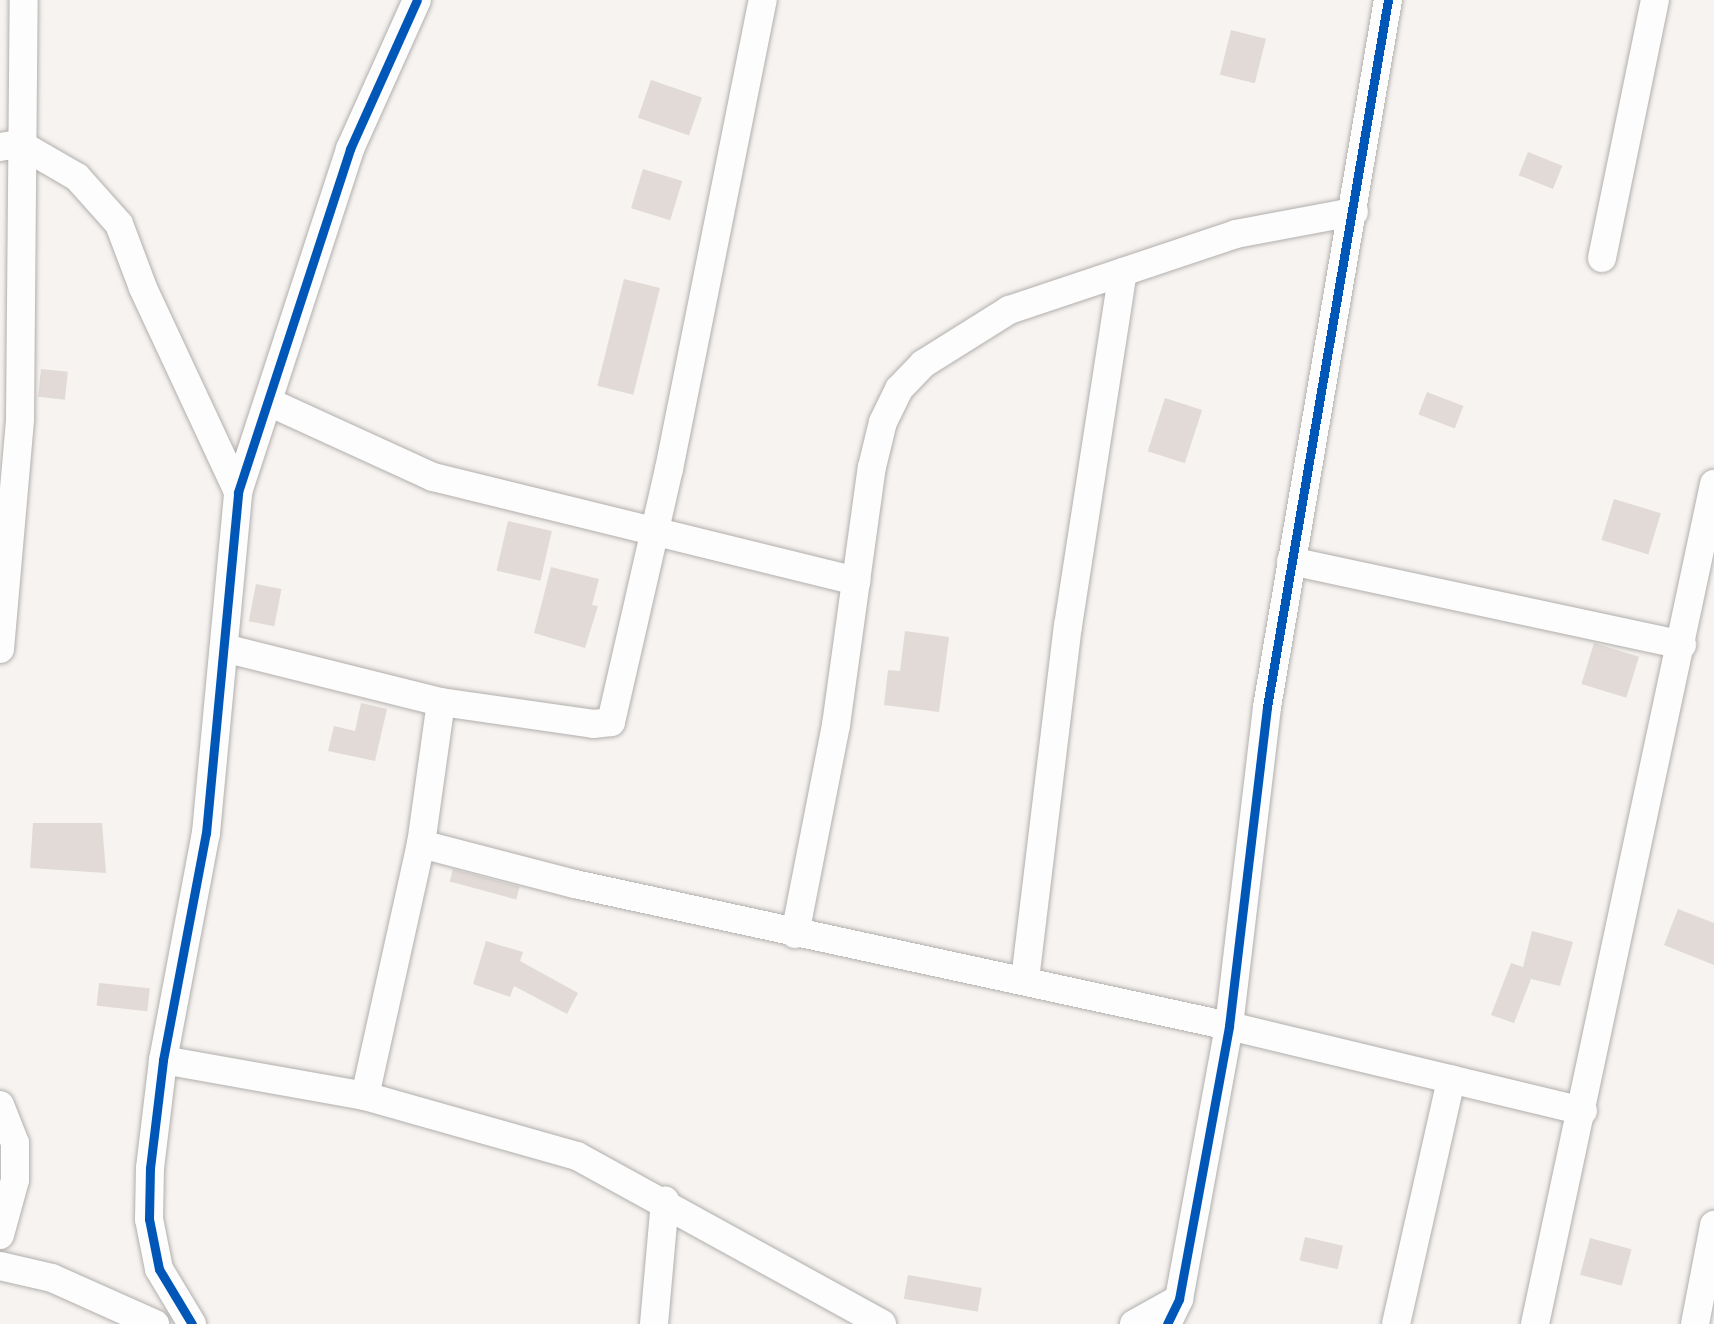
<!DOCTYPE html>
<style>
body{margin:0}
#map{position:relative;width:1714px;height:1324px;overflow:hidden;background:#f6f3f0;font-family:"Varela Round",sans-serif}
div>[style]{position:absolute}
.building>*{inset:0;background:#e2dad6;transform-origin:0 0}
.roads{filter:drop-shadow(0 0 2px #b1afad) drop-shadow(0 0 2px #b1afad)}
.street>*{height:28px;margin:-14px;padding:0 14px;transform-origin:14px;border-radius:14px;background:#fefdfd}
.cycleway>*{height:9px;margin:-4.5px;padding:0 4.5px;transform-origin:4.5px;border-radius:4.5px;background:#0057b8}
span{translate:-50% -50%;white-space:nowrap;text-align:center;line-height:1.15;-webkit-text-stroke:5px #fff;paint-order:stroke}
</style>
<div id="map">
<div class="building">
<div style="left:1231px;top:30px;width:36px;height:46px;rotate:14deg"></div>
<div style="left:651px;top:80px;width:54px;height:40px;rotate:19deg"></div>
<div style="left:1528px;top:152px;width:37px;height:25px;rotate:22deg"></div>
<div style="left:643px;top:169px;width:41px;height:41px;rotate:17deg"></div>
<div style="left:624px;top:279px;width:37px;height:110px;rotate:14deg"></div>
<div style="left:41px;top:369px;width:27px;height:28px;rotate:6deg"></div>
<div style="left:1427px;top:392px;width:39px;height:24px;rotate:21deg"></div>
<div style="left:1165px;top:398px;width:39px;height:56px;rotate:18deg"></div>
<div style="left:1614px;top:499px;width:49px;height:43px;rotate:17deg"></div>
<div style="left:508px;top:521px;width:45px;height:51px;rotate:13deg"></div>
<div style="clip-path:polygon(551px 567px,599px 579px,592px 605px,598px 606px,585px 648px,534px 633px)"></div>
<div style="left:256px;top:584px;width:26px;height:38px;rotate:11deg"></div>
<div style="clip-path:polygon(905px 631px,949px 637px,939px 712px,884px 705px,888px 670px,900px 671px)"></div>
<div style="left:1594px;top:643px;width:47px;height:43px;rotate:17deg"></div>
<div style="clip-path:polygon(361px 703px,387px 709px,375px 761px,328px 751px,334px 726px,355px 731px)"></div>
<div style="clip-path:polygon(33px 823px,102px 823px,106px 873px,30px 868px)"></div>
<div style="left:453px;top:869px;width:69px;height:13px;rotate:15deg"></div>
<div style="clip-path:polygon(1678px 909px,1714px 923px,1714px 965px,1664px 945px)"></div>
<div style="clip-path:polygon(1532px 931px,1573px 942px,1560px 986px,1531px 979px,1514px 1023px,1491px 1015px,1511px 963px,1523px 967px)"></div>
<div style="clip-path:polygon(486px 941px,523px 952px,520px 961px,578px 993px,567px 1014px,514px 986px,510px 997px,473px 984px)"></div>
<div style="left:99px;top:983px;width:51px;height:23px;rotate:6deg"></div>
<div style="left:1305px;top:1237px;width:39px;height:24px;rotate:13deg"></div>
<div style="left:1590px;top:1238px;width:43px;height:38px;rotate:15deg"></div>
<div style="left:908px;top:1275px;width:75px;height:24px;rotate:10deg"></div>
</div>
<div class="roads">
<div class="street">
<div style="left:0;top:147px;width:20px;rotate:-9deg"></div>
<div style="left:20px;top:144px;width:66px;rotate:30.1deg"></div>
<div style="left:77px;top:177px;width:63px;rotate:48.2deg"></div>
<div style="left:119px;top:224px;width:68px;rotate:69.4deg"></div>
<div style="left:143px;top:288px;width:225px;rotate:65deg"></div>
<div style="left:1602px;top:258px;width:263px;rotate:-78.4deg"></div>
<div style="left:269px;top:402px;width:180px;rotate:24.6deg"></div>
<div style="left:433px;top:477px;width:436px;rotate:13.8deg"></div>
<div style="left:1291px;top:561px;width:400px;rotate:12.1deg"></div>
<div style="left:224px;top:648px;width:224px;rotate:14deg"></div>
<div style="left:441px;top:702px;width:154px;rotate:8.2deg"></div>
<div style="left:593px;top:724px;width:18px;rotate:-6deg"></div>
<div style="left:611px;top:722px;width:260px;rotate:-77.1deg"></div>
<div style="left:669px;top:469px;width:478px;rotate:-78.7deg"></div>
<div style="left:0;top:649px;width:231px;rotate:-85deg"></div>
<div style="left:20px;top:419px;width:419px;rotate:-89.5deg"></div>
<div style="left:421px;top:844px;width:159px;rotate:14.6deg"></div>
<div style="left:575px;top:884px;width:669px;rotate:12.25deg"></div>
<div style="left:1229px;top:1026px;width:364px;rotate:13.5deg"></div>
<div style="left:795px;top:934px;width:213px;rotate:-78.9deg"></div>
<div style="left:836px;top:725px;width:260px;rotate:-82.1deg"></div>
<div style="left:872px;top:467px;width:46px;rotate:-76.3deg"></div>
<div style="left:883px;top:422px;width:37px;rotate:-64deg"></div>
<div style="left:899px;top:389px;width:35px;rotate:-46deg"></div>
<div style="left:923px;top:364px;width:102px;rotate:-32.1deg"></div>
<div style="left:1009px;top:310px;width:239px;rotate:-18.5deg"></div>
<div style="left:1236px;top:234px;width:120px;rotate:-10.6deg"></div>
<div style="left:1025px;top:980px;width:357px;rotate:-83.1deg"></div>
<div style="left:1068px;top:626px;width:358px;rotate:-81.2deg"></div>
<div style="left:163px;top:1060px;width:205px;rotate:10.1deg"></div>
<div style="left:365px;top:1096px;width:220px;rotate:15.8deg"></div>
<div style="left:577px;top:1156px;width:348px;rotate:28.8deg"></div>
<div style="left:365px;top:1096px;width:258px;rotate:-77.5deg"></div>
<div style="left:421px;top:844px;width:143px;rotate:-82deg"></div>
<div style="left:0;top:1105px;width:41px;rotate:68.5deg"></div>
<div style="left:15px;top:1143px;width:37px;rotate:90deg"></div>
<div style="left:15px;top:1180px;width:57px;rotate:105.3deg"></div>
<div style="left:0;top:1266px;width:53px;rotate:13deg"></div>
<div style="left:52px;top:1278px;width:113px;rotate:24.1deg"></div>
<div style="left:192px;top:1324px;width:64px;rotate:-121deg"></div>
<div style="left:159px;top:1269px;width:51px;rotate:-101.3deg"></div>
<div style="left:149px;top:1219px;width:51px;rotate:-88.9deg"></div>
<div style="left:150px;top:1168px;width:109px;rotate:-83.1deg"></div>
<div style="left:163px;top:1060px;width:231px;rotate:-79.3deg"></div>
<div style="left:206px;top:833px;width:342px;rotate:-84.6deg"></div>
<div style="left:238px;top:492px;width:361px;rotate:-71.9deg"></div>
<div style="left:350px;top:149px;width:163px;rotate:-65.8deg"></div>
<div style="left:654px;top:1324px;width:124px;rotate:-84.9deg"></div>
<div style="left:1134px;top:1324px;width:51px;rotate:-29.1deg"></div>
<div style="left:1167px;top:1324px;width:28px;rotate:-64deg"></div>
<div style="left:1179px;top:1299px;width:278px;rotate:-79.6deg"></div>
<div style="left:1229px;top:1026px;width:321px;rotate:-83.2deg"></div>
<div style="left:1267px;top:707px;width:717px;rotate:-80.29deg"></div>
<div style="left:1396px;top:1324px;width:251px;rotate:-77.3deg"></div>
<div style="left:1535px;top:1324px;width:859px;rotate:-77.97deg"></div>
<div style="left:1695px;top:1324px;width:101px;rotate:-79.1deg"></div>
</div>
</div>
<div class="cycleway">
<div style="left:192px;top:1324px;width:64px;rotate:-121deg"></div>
<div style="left:159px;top:1269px;width:51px;rotate:-101.3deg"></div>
<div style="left:149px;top:1219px;width:51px;rotate:-88.9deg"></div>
<div style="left:150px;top:1168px;width:109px;rotate:-83.1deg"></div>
<div style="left:163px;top:1060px;width:231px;rotate:-79.3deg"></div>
<div style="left:206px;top:833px;width:342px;rotate:-84.6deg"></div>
<div style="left:238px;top:492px;width:361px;rotate:-71.9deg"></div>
<div style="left:350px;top:149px;width:163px;rotate:-65.8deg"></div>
<div style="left:1167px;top:1324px;width:28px;rotate:-64deg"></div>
<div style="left:1179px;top:1299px;width:278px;rotate:-79.6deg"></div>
<div style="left:1229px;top:1026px;width:321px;rotate:-83.2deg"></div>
<div style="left:1267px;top:707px;width:717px;rotate:-80.29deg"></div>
</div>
</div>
